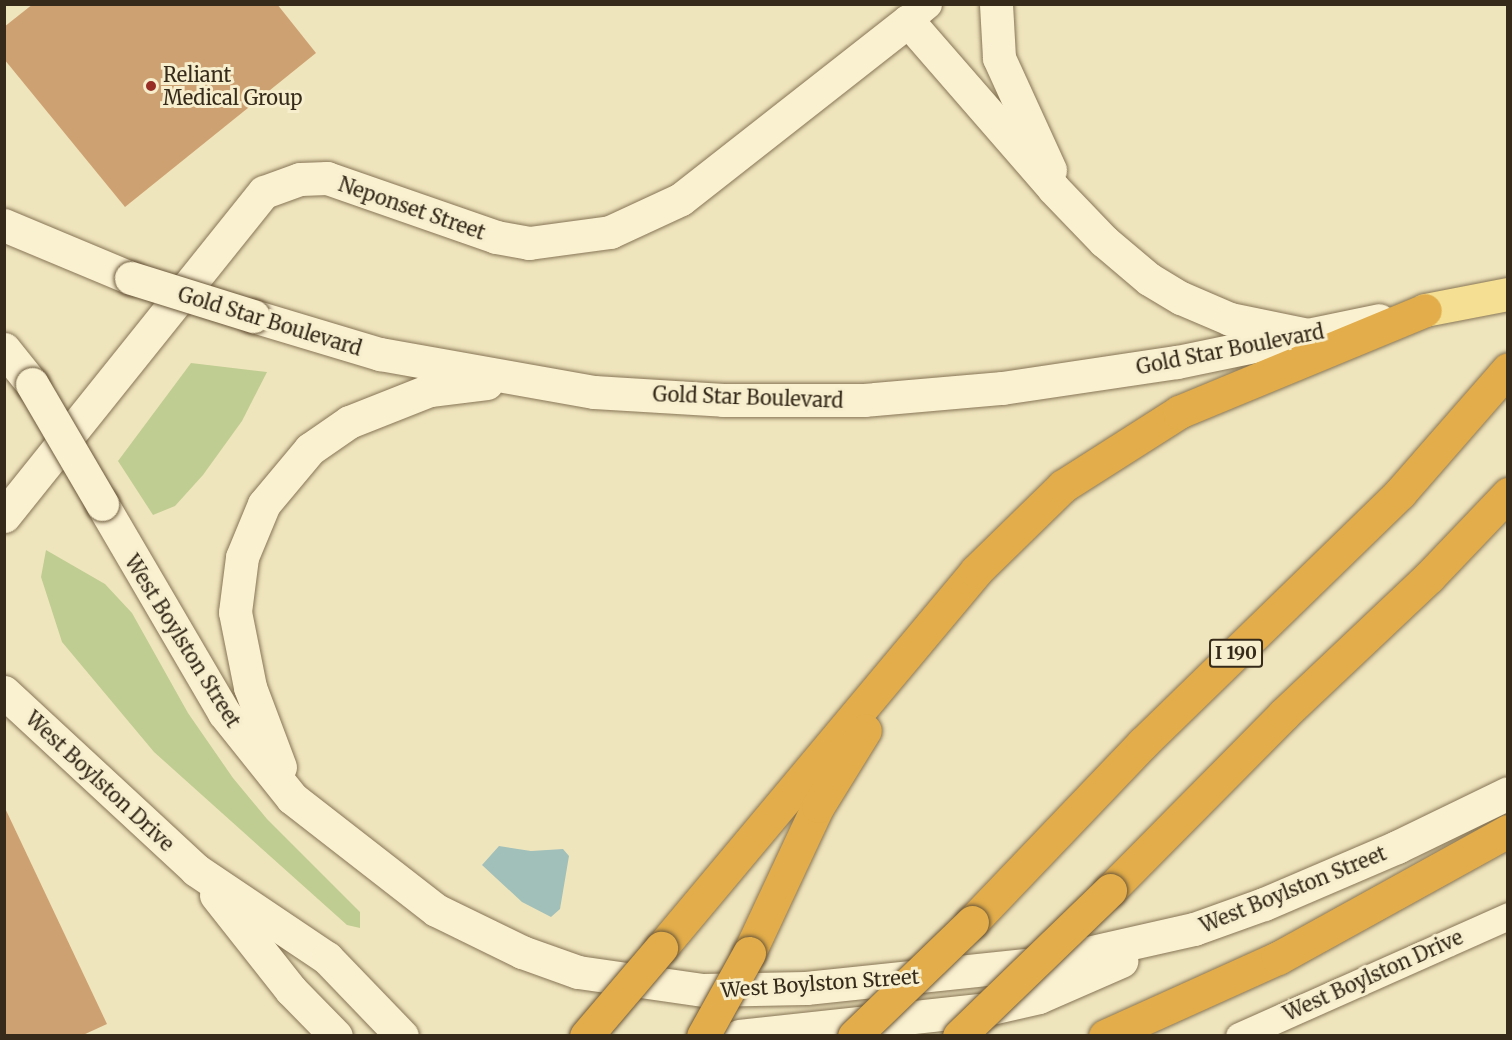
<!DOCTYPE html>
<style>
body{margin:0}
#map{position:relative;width:1512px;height:1040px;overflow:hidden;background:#efe5bd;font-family:Merriweather,serif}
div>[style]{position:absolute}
.green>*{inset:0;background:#c0cd92}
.water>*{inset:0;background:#a1c0ba}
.building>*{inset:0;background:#cea172}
.roads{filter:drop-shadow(0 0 2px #877556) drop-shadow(0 0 2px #877556)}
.street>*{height:27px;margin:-13.5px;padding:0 13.5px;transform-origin:13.5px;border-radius:13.5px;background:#faf1d1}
.secondary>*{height:33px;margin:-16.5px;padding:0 16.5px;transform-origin:16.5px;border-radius:16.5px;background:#faf1d1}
.primary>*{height:33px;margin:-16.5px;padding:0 16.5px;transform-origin:16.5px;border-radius:16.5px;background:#f4df93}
.highway>*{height:33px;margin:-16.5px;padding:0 16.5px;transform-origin:16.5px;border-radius:16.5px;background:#e2ad4a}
.bridges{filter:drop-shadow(0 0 2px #69563a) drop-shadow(0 0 2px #69563a)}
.secondary-bridge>*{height:33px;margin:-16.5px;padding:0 16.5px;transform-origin:16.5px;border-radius:16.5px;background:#faf1d1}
.highway-bridge>*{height:33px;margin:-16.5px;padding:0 16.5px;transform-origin:16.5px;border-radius:16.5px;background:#e2ad4a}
.dots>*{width:16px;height:16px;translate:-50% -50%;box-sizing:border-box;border:3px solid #f6eecd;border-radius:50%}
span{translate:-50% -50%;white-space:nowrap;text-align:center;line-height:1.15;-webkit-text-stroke:6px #f6eecd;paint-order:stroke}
.shield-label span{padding:2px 4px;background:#f6eecd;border:2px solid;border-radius:4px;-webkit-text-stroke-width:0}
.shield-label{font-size:18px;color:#362b1b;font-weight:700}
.poi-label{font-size:20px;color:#362b1b}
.left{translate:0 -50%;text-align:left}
.street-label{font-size:20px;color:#362b1b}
.frame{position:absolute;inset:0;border:6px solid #362b1b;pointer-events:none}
</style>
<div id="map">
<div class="green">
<div style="clip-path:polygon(191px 363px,267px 372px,242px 421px,203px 475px,175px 506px,153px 515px,118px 461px)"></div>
<div style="clip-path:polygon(46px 550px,105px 584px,132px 613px,188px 713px,233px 778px,267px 819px,360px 912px,360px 928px,347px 925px,154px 752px,62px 642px,41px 577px)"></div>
</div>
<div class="water">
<div style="clip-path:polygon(499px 846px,531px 851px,563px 849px,569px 856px,560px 909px,551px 917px,522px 902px,482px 865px)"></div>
</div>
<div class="building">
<div style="clip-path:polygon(33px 4px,277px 4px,316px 53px,125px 207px,4px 59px,4px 27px)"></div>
<div style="clip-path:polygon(4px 806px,107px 1024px,83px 1035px,4px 1035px)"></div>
</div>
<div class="roads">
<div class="street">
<div style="left:908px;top:21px;width:26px;rotate:-40deg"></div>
<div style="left:1239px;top:1036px;width:295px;rotate:-24deg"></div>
</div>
<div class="secondary">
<div style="left:996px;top:4px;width:54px;rotate:86.8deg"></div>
<div style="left:999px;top:58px;width:123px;rotate:65.5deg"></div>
<div style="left:4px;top:225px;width:138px;rotate:22.7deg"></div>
<div style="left:253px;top:316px;width:133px;rotate:16.7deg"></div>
<div style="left:380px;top:354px;width:217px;rotate:10.1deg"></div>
<div style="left:594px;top:392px;width:129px;rotate:3.5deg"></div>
<div style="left:723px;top:400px;width:141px"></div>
<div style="left:864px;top:400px;width:139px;rotate:-5deg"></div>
<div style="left:1002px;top:388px;width:177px;rotate:-8.5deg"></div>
<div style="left:1177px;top:362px;width:206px;rotate:-11.7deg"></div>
<div style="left:4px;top:349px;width:45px;rotate:51.3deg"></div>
<div style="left:102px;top:504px;width:242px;rotate:59.7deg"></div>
<div style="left:224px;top:713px;width:109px;rotate:51.3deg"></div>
<div style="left:292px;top:798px;width:182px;rotate:37.9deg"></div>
<div style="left:436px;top:910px;width:96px;rotate:26deg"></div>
<div style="left:522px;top:952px;width:59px;rotate:19.7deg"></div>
<div style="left:578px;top:972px;width:126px;rotate:8.2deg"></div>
<div style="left:703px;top:990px;width:103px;rotate:-1.1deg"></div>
<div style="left:806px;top:988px;width:238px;rotate:-6deg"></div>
<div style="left:1043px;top:963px;width:155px;rotate:-12.7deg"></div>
<div style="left:1194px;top:929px;width:74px;rotate:-19.7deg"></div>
<div style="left:1264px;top:904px;width:145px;rotate:-23.2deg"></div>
<div style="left:1397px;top:847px;width:123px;rotate:-25.9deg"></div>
<div style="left:4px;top:516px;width:415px;rotate:-51.3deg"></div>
<div style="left:264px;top:192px;width:38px;rotate:-20deg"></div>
<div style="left:300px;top:179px;width:27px;rotate:-2deg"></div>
<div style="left:327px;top:178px;width:179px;rotate:19.2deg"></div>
<div style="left:496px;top:237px;width:34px;rotate:10deg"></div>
<div style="left:529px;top:243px;width:82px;rotate:-7.7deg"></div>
<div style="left:610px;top:232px;width:78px;rotate:-24.9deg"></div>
<div style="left:681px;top:199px;width:288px;rotate:-38.1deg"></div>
<div style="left:908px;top:21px;width:221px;rotate:49deg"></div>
<div style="left:1053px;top:188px;width:74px;rotate:46.1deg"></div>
<div style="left:1104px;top:241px;width:59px;rotate:40.2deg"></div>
<div style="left:1149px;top:279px;width:37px;rotate:31deg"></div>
<div style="left:1181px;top:298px;width:53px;rotate:23.2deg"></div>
<div style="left:1230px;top:319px;width:80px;rotate:11.6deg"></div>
<div style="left:4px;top:692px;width:262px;rotate:42.8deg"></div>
<div style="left:196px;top:870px;width:158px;rotate:33.9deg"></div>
<div style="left:327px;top:958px;width:108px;rotate:46.1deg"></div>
<div style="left:280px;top:767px;width:85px;rotate:-110.6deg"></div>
<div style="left:250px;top:687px;width:76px;rotate:-101.3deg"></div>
<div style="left:235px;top:612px;width:55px;rotate:-82.7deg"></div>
<div style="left:242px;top:557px;width:57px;rotate:-67.5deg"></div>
<div style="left:264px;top:504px;width:72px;rotate:-50.1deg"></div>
<div style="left:310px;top:449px;width:47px;rotate:-34.7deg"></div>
<div style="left:349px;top:422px;width:87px;rotate:-21.6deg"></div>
<div style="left:430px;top:390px;width:57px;rotate:-7deg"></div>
<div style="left:216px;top:895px;width:121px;rotate:51.7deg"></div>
<div style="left:291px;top:990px;width:64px;rotate:45.6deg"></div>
<div style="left:739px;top:1036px;width:249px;rotate:-6.2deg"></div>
<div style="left:987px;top:1009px;width:53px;rotate:-13deg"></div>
<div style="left:1039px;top:997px;width:90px;rotate:-23.7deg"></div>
</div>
<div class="primary">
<div style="left:1425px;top:310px;width:85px;rotate:-10.9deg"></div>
</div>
<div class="highway">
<div style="left:1110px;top:890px;width:247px;rotate:-45.3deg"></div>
<div style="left:1284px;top:714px;width:199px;rotate:-43.4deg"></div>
<div style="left:1429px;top:577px;width:115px;rotate:-46.4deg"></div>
<div style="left:972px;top:922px;width:248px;rotate:-46.3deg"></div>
<div style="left:1143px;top:743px;width:359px;rotate:-44.2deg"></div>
<div style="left:1400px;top:493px;width:164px;rotate:-48.9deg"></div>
<div style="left:661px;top:948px;width:491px;rotate:-50.1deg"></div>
<div style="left:976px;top:571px;width:122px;rotate:-44.3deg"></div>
<div style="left:1063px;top:486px;width:138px;rotate:-32.5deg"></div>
<div style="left:1179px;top:412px;width:266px;rotate:-22.5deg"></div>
<div style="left:749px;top:953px;width:162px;rotate:-64.9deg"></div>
<div style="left:818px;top:806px;width:89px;rotate:-58.3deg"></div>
<div style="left:1105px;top:1036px;width:190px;rotate:-24.3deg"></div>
<div style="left:1278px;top:958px;width:263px;rotate:-28.9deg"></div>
</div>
</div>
<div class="bridges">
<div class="secondary-bridge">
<div style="left:131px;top:278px;width:128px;rotate:17.3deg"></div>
<div style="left:32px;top:384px;width:139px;rotate:59.7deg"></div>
</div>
<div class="highway-bridge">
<div style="left:586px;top:1036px;width:116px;rotate:-49.6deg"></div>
<div style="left:703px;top:1036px;width:95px;rotate:-61deg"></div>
<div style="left:854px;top:1036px;width:164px;rotate:-44deg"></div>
<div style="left:959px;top:1036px;width:210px;rotate:-44deg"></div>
</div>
</div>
<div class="dots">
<div style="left:151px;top:86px;background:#982e25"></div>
</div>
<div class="shield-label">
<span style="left:1236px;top:653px">I 190</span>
</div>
<div class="poi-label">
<span class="left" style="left:163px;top:86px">Reliant<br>Medical Group</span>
</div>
<div class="street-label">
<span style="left:412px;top:208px;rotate:19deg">Neponset Street</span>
<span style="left:270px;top:321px;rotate:17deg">Gold Star Boulevard</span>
<span style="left:1230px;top:349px;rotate:-11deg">Gold Star Boulevard</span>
<span style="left:748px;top:397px;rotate:2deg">Gold Star Boulevard</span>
<span style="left:183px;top:641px;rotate:58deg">West Boylston Street</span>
<span style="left:100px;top:781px;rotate:43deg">West Boylston Drive</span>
<span style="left:1293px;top:889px;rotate:-22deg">West Boylston Street</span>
<span style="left:1373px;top:975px;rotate:-24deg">West Boylston Drive</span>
<span style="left:820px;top:983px;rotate:-4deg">West Boylston Street</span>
</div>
<div class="frame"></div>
</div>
